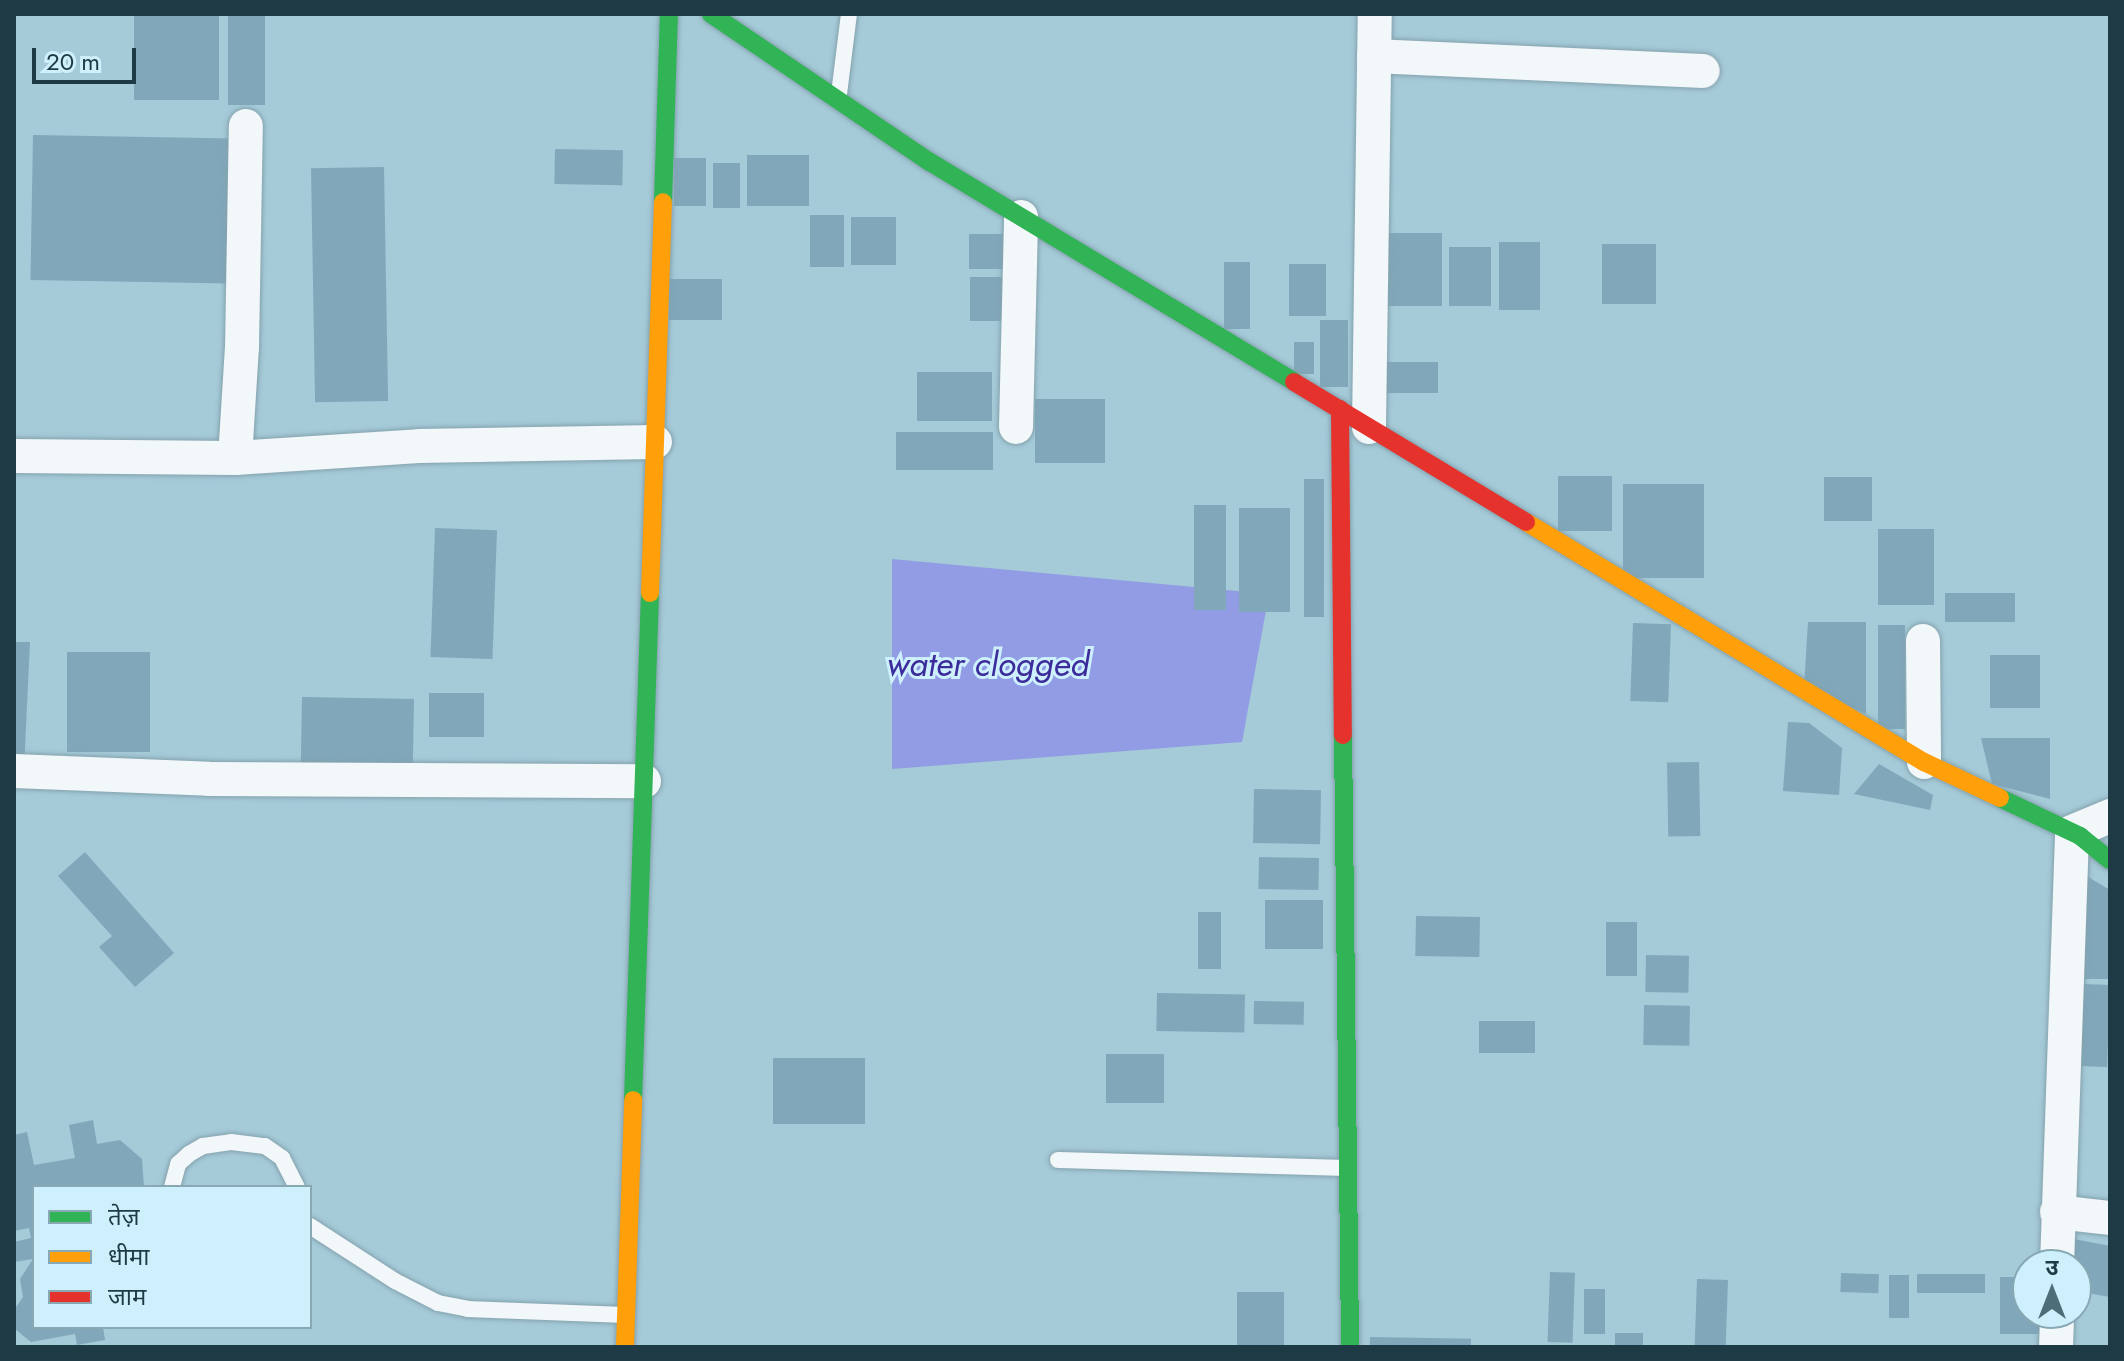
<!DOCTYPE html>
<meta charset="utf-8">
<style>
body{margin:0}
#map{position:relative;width:2124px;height:1361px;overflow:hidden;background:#a5cad8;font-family:Jost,"Noto Sans Devanagari",sans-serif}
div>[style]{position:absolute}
.water>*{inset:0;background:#919ce4}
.building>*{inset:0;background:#81a7bb;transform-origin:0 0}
.roads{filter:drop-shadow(0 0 2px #84a2ad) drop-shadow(0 0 2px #84a2ad)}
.lane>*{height:16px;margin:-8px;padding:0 8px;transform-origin:8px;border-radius:8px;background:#f2f7f9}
.street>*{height:34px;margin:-17px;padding:0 17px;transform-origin:17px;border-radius:17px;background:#f2f7f9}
.fast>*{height:18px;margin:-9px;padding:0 9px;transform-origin:9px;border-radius:9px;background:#30b455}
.slow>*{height:18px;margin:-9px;padding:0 9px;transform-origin:9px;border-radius:9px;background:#ff9f0a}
.jam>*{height:18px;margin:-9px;padding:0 9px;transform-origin:9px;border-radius:9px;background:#e5322d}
span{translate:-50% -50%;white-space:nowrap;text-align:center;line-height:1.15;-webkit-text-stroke:6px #cef0fd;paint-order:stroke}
.water-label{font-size:34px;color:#3c2c9b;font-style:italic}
.frame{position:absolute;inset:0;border:16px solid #1e3b45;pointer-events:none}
.legend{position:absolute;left:32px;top:1185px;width:280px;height:144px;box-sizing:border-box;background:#cef0fd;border:2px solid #88a8b3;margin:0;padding:10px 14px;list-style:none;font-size:24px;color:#1e3b45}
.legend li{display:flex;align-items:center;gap:16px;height:40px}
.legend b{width:40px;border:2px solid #88a8b3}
.north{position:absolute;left:2012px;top:1249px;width:80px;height:80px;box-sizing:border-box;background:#cef0fd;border:2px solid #88a8b3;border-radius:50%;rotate:0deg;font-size:22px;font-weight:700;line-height:32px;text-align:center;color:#1e3b45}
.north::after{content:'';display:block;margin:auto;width:28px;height:36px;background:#4d6d78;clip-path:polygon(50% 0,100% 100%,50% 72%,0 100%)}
.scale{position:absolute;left:32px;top:48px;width:104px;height:36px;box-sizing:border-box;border:4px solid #1e3b45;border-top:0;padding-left:10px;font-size:24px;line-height:28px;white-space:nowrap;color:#1e3b45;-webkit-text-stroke:6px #cef0fd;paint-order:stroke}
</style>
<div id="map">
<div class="water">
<div style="clip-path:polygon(892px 559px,1269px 594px,1242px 742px,892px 769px)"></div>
</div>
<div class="building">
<div style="left:134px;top:14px;width:85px;height:86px"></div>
<div style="left:228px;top:14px;width:37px;height:91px"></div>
<div style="left:33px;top:135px;width:200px;height:145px;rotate:1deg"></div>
<div style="left:555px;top:149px;width:68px;height:35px;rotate:1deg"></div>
<div style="left:747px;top:155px;width:62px;height:51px"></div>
<div style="left:674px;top:158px;width:32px;height:48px"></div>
<div style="left:713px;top:163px;width:27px;height:45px"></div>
<div style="left:384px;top:167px;width:234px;height:73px;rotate:89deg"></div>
<div style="left:810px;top:215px;width:34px;height:52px"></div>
<div style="left:851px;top:217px;width:45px;height:48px"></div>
<div style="left:1382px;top:233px;width:60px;height:73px"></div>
<div style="left:969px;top:234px;width:34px;height:35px"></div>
<div style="left:1499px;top:242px;width:41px;height:68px"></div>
<div style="left:1602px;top:244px;width:54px;height:60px"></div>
<div style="left:1449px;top:247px;width:42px;height:59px"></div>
<div style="left:1224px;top:262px;width:26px;height:67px"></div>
<div style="left:1289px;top:264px;width:37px;height:52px"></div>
<div style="left:970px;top:277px;width:33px;height:44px"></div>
<div style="left:669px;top:279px;width:53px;height:41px"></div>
<div style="left:1320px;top:320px;width:28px;height:67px"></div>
<div style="left:1294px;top:342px;width:20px;height:32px"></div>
<div style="left:1386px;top:362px;width:52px;height:31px"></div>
<div style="left:917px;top:372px;width:75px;height:49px"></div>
<div style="left:1035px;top:399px;width:70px;height:64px"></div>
<div style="left:896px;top:432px;width:97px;height:38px"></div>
<div style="left:1558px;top:476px;width:54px;height:55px"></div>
<div style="left:1824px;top:477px;width:48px;height:44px"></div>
<div style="left:1304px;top:479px;width:20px;height:138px"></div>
<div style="left:1623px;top:484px;width:81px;height:94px"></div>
<div style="left:1194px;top:505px;width:32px;height:105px"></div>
<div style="left:1239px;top:508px;width:51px;height:104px"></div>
<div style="left:435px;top:528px;width:62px;height:129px;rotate:2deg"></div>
<div style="left:1878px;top:529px;width:56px;height:76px"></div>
<div style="left:1945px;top:593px;width:70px;height:29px"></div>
<div style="clip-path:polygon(1808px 622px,1866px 622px,1866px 714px,1804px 687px)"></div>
<div style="left:1633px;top:623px;width:38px;height:78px;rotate:2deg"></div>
<div style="left:1878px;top:625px;width:27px;height:104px"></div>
<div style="clip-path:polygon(14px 642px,30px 642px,24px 769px,14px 768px)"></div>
<div style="left:150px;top:652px;width:100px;height:83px;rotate:90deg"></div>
<div style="left:1990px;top:655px;width:50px;height:53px"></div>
<div style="left:429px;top:693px;width:55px;height:44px"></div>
<div style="left:302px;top:697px;width:112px;height:67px;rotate:1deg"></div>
<div style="clip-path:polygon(1788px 722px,1809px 723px,1842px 748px,1839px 795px,1783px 791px)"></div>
<div style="clip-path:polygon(1981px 738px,2050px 738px,2050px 799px,1992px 784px)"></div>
<div style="left:1699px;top:762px;width:74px;height:32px;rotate:89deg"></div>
<div style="clip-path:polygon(1879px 764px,1933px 795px,1930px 810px,1854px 794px)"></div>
<div style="left:1254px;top:789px;width:67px;height:54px;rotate:1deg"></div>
<div style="clip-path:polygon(85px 852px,174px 953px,135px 987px,99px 947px,112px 936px,58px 876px)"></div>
<div style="left:1259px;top:857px;width:60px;height:32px;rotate:1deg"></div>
<div style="clip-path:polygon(2083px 874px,2110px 890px,2110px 979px,2083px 979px)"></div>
<div style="left:1265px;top:900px;width:58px;height:49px"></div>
<div style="left:1198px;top:912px;width:23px;height:57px"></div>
<div style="left:1416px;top:916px;width:64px;height:40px;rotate:1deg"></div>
<div style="left:1606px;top:922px;width:31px;height:54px"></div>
<div style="left:1646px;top:955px;width:43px;height:37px;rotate:1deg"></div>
<div style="left:2083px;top:984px;width:27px;height:82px;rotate:2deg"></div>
<div style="left:1157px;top:993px;width:88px;height:38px;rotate:1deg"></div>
<div style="left:1254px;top:1001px;width:50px;height:23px;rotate:1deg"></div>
<div style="left:1644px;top:1005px;width:46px;height:40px;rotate:1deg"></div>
<div style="left:1479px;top:1021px;width:56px;height:32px"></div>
<div style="left:1106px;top:1054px;width:58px;height:49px"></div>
<div style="left:773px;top:1058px;width:92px;height:66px"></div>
<div style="clip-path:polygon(93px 1120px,97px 1144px,120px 1140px,142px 1159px,144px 1187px,34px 1187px,34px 1327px,103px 1327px,105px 1340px,77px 1345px,75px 1334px,31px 1342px,15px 1329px,14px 1319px,14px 1310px,23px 1297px,20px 1279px,33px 1259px,14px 1262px,14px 1242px,31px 1238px,29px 1228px,14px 1231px,14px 1135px,27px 1132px,34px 1165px,75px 1158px,69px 1125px)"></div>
<div style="clip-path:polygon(2074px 1239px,2110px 1246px,2110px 1297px,2076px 1291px)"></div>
<div style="left:1550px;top:1272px;width:25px;height:70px;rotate:2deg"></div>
<div style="left:1841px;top:1273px;width:38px;height:19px;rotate:2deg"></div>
<div style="left:1917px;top:1274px;width:68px;height:19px"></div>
<div style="left:1889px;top:1275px;width:20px;height:43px"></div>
<div style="clip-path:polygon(2000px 1277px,2028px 1277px,2028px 1313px,2041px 1313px,2041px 1334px,2000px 1334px)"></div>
<div style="left:1697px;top:1279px;width:31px;height:68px;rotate:2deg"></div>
<div style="left:1584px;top:1289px;width:21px;height:45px"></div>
<div style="left:1237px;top:1292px;width:47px;height:55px"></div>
<div style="left:1615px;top:1333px;width:28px;height:14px"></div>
<div style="left:1370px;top:1337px;width:101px;height:10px;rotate:1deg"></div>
</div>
<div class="roads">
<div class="lane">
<div style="left:839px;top:94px;width:81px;rotate:-82.9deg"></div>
<div style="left:1058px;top:1160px;width:290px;rotate:1.6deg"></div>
<div style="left:172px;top:1187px;width:24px;rotate:-75deg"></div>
<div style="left:178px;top:1164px;width:15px;rotate:-42deg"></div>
<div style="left:189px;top:1154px;width:16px;rotate:-30deg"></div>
<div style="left:203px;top:1146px;width:28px;rotate:-8deg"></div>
<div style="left:231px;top:1142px;width:34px;rotate:7deg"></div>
<div style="left:265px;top:1146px;width:21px;rotate:35deg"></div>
<div style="left:282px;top:1158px;width:33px;rotate:63deg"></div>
<div style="left:310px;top:1226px;width:101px;rotate:32.9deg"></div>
<div style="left:395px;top:1281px;width:48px;rotate:27.1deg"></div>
<div style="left:438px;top:1303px;width:31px;rotate:11deg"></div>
<div style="left:468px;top:1309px;width:156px;rotate:2.2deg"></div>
</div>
<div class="street">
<div style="left:1374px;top:56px;width:329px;rotate:2.6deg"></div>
<div style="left:1016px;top:427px;width:210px;rotate:-88.6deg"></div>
<div style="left:1369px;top:427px;width:413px;rotate:-89.2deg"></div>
<div style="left:14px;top:456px;width:221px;rotate:0.5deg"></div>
<div style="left:235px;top:458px;width:184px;rotate:-3.7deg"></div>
<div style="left:419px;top:446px;width:236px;rotate:-1deg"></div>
<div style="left:235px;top:458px;width:111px;rotate:-86.4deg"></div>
<div style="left:242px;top:347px;width:221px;rotate:-89deg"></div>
<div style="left:1923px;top:641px;width:121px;rotate:89.5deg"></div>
<div style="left:14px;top:771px;width:195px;rotate:2.3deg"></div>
<div style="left:209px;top:779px;width:435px;rotate:0.3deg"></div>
<div style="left:2057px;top:1212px;width:53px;rotate:6.5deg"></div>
<div style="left:2057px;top:1265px;width:433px;rotate:-88deg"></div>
<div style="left:2072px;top:832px;width:41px;rotate:-22.8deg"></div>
<div style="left:2056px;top:1347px;width:34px;rotate:-88deg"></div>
</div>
<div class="fast">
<div style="left:711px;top:14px;width:264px;rotate:34.1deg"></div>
<div style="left:930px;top:162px;width:425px;rotate:31.1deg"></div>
<div style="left:663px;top:202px;width:188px;rotate:-88.2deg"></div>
<div style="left:1343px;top:735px;width:612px;rotate:89.34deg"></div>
<div style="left:2000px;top:798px;width:89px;rotate:25.4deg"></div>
<div style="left:2080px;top:836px;width:38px;rotate:39deg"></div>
<div style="left:633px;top:1100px;width:507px;rotate:-88.08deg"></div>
</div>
<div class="slow">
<div style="left:1526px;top:522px;width:465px;rotate:31.1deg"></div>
<div style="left:1924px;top:762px;width:84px;rotate:25.3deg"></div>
<div style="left:650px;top:593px;width:391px;rotate:-88.1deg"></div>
<div style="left:625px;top:1347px;width:247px;rotate:-88.1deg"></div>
</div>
<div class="jam">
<div style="left:1294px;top:382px;width:271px;rotate:31.1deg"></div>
<div style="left:1340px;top:409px;width:326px;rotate:89.5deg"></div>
</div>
</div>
<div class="water-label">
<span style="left:988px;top:665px">water clogged</span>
</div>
<div class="frame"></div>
<ul class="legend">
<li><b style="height:10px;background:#30b455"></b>तेज़</li>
<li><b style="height:10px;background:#ff9f0a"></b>धीमा</li>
<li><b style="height:10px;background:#e5322d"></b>जाम</li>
</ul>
<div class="north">उ</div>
<div class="scale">20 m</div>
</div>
